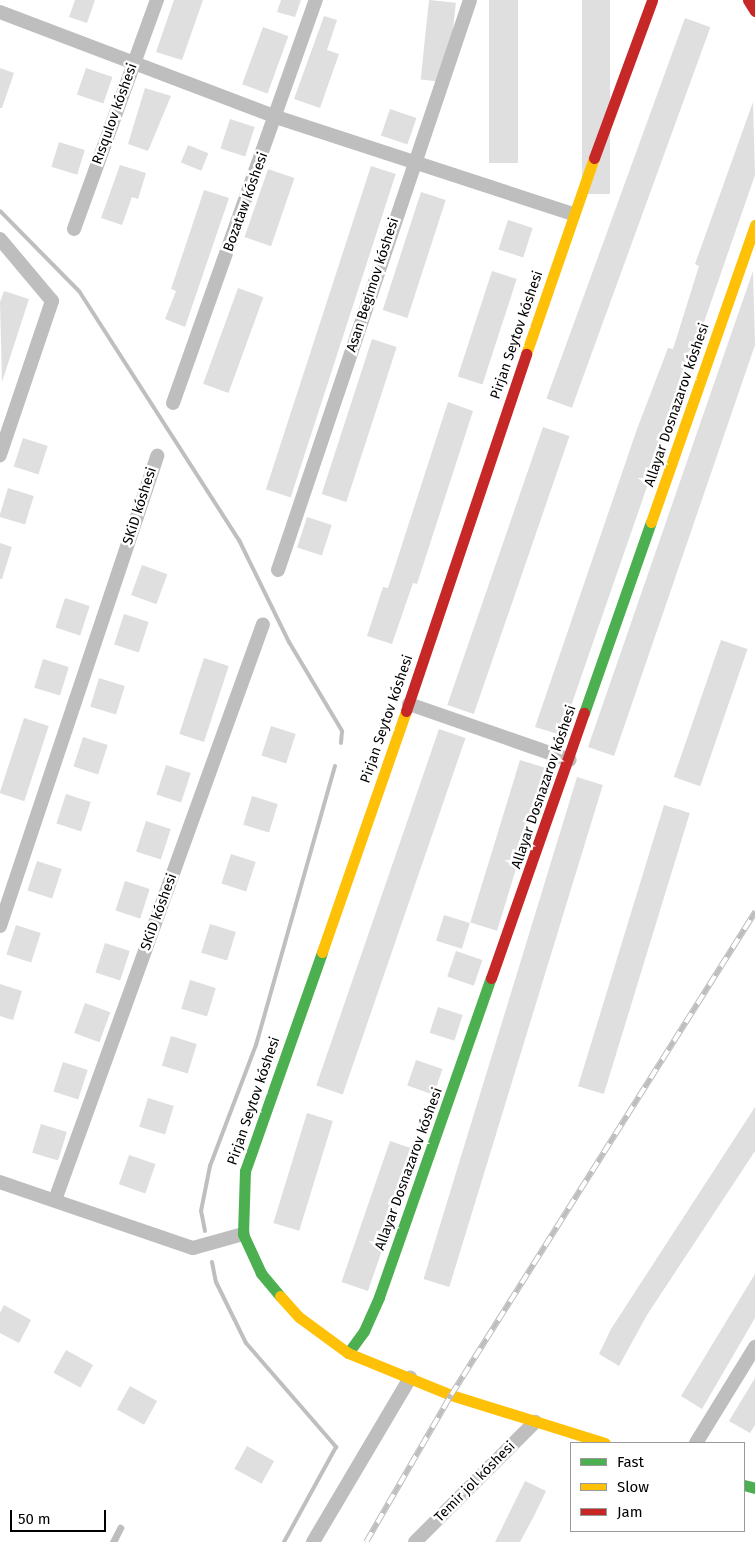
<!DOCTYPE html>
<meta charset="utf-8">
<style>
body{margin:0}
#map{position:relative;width:755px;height:1542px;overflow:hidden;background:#fff;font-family:"Fira Sans",sans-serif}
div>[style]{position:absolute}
.stream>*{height:4px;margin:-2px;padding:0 2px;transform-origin:2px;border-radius:2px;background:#bfbfbf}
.building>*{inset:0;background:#dfdfdf;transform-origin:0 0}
.lane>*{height:7px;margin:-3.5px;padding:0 3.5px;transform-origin:3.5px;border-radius:3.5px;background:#bebebe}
.street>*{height:14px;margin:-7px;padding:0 7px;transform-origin:7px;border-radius:7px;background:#bebebe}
.fast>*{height:11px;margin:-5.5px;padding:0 5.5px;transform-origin:5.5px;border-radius:5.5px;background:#4caf50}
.slow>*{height:11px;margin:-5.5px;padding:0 5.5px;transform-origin:5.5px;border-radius:5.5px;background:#ffc107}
.jam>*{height:11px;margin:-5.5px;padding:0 5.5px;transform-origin:5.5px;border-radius:5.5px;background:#c62828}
.rail>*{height:5.5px;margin-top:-2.75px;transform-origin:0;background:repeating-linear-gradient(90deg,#fff 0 11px,#bebebe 0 22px);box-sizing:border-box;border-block:1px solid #bebebe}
span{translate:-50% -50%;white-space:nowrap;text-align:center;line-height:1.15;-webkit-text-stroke:5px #fff;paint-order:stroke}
.street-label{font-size:14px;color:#000}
.legend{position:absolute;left:570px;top:1442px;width:175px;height:90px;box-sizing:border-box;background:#fff;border:1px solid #999;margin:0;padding:6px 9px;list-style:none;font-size:15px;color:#000}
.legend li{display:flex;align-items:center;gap:10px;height:25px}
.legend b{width:25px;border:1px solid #999}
.scale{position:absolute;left:10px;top:1510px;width:96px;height:22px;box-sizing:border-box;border:2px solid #000;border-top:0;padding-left:6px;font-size:15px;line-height:18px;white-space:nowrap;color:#000;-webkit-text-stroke:4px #fff;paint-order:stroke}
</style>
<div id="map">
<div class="stream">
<div style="left:0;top:211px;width:112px;rotate:45.4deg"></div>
<div style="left:79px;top:291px;width:296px;rotate:57.3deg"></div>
<div style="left:239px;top:540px;width:114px;rotate:63.9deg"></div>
<div style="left:289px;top:642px;width:104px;rotate:59.2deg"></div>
<div style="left:342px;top:731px;width:12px;rotate:95deg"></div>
<div style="left:205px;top:1231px;width:20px;rotate:-101deg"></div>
<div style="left:201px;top:1211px;width:46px;rotate:-78.7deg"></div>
<div style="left:210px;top:1166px;width:129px;rotate:-69.2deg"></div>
<div style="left:256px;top:1045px;width:290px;rotate:-74.2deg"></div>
<div style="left:212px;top:1262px;width:20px;rotate:79deg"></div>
<div style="left:216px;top:1282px;width:68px;rotate:63.8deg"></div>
<div style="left:246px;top:1343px;width:138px;rotate:49.1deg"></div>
<div style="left:336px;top:1447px;width:108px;rotate:118.7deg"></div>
</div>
<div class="building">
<div style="clip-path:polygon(75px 0,95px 0,87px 23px,69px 17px)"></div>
<div style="clip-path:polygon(174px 0,203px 0,182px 60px,156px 52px)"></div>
<div style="clip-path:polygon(281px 0,301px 0,295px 17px,277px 12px)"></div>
<div style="left:429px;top:0;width:27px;height:80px;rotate:6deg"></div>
<div style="left:489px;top:0;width:29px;height:163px"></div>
<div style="left:582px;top:0;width:28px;height:194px"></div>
<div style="clip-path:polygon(324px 16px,337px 20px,327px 50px,339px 54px,320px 108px,294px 99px)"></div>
<div style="left:685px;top:18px;width:27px;height:405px;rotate:20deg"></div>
<div style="left:263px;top:27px;width:27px;height:61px;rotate:20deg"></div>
<div style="clip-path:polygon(0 68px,14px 73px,2px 108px,0 108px)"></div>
<div style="left:86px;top:68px;width:28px;height:28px;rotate:19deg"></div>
<div style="clip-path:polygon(145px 88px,171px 96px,148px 151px,128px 144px)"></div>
<div style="clip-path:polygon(753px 102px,755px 175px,561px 735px,535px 727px,637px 429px,668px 348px,673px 349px,699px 266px,695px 264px)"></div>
<div style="left:390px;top:109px;width:28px;height:28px;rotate:19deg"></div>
<div style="left:230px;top:119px;width:26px;height:31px;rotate:18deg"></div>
<div style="left:59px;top:142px;width:27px;height:26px;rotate:17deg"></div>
<div style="left:188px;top:145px;width:22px;height:19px;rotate:22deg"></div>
<div style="clip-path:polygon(120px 165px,146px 173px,138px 199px,132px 197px,122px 225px,101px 218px)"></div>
<div style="left:371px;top:166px;width:26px;height:340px;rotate:18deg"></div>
<div style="left:268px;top:169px;width:28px;height:72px;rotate:19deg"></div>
<div style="clip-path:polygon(204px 190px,229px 198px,185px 327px,165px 319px,176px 291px,171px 289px)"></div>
<div style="left:421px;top:192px;width:26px;height:124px;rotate:18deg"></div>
<div style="left:508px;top:220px;width:26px;height:31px;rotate:18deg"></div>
<div style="left:492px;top:271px;width:26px;height:111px;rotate:18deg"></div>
<div style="clip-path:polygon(753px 271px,755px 345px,614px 756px,588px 747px)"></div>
<div style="left:238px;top:288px;width:27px;height:102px;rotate:20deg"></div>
<div style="clip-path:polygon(4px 291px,29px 299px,2px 382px,0 302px)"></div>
<div style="left:372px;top:339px;width:26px;height:163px;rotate:18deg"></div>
<div style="clip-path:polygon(448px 402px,473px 411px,417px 584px,413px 583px,392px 644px,367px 636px,383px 587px,388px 588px)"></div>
<div style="left:543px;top:427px;width:28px;height:294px;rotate:19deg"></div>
<div style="left:23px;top:438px;width:26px;height:30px;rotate:18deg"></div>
<div style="left:8px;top:488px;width:27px;height:30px;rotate:17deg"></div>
<div style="left:307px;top:517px;width:26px;height:32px;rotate:18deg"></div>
<div style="clip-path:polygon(0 543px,12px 547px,2px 579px,0 579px)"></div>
<div style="left:142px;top:565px;width:27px;height:32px;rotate:20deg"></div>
<div style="left:65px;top:598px;width:26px;height:31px;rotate:18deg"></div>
<div style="left:124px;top:614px;width:26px;height:32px;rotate:18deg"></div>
<div style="left:721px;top:640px;width:28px;height:145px;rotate:19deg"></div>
<div style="left:204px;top:658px;width:26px;height:80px;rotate:18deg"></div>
<div style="left:43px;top:659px;width:27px;height:30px;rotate:17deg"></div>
<div style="left:99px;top:678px;width:27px;height:30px;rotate:17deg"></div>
<div style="left:24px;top:718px;width:26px;height:79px;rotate:18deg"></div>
<div style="left:271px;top:726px;width:26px;height:31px;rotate:18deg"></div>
<div style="left:439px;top:729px;width:28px;height:377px;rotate:19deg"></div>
<div style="left:83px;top:737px;width:26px;height:31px;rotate:18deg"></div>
<div style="left:520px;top:760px;width:28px;height:170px;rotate:17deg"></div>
<div style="left:166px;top:765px;width:26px;height:31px;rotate:18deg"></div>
<div style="left:577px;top:777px;width:27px;height:525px;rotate:17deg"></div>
<div style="left:66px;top:794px;width:26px;height:31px;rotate:18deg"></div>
<div style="left:252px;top:796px;width:27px;height:30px;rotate:17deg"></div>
<div style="left:664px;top:805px;width:27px;height:294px;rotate:17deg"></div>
<div style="left:146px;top:821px;width:26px;height:32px;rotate:18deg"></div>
<div style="left:231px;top:854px;width:26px;height:31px;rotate:18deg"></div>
<div style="left:37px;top:861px;width:26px;height:31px;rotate:18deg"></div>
<div style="left:125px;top:881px;width:26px;height:31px;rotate:18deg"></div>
<div style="left:444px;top:915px;width:27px;height:27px;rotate:17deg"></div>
<div style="left:210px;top:924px;width:27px;height:30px;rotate:17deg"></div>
<div style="left:16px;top:925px;width:26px;height:31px;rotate:18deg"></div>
<div style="left:105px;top:943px;width:26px;height:31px;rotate:18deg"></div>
<div style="left:456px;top:951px;width:28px;height:27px;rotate:19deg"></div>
<div style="left:190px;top:980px;width:27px;height:30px;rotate:17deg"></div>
<div style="clip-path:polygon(0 984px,22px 991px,13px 1020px,0 1016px)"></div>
<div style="left:85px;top:1003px;width:27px;height:32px;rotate:20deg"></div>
<div style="left:438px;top:1007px;width:26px;height:27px;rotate:18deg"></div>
<div style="left:171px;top:1036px;width:27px;height:31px;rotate:17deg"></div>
<div style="left:416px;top:1060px;width:28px;height:27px;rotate:19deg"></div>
<div style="left:63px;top:1062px;width:26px;height:31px;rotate:18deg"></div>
<div style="left:148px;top:1098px;width:27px;height:30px;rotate:17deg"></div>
<div style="clip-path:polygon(755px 1107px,755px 1151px,647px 1315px,619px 1366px,599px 1354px,611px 1329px)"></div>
<div style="left:307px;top:1113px;width:27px;height:115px;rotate:17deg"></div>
<div style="left:41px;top:1124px;width:27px;height:30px;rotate:17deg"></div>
<div style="left:390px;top:1141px;width:28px;height:149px;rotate:19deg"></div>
<div style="left:129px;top:1155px;width:28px;height:31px;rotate:19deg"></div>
<div style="clip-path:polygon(755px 1274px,755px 1318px,702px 1409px,681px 1396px)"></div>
<div style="clip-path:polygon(4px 1305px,31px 1320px,19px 1343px,0 1333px,0 1313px)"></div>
<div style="left:66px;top:1350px;width:31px;height:26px;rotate:29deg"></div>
<div style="clip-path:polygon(755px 1378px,755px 1425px,750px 1433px,729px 1421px)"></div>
<div style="left:130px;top:1386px;width:31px;height:27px;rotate:29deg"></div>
<div style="left:247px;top:1446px;width:31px;height:26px;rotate:29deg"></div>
<div style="clip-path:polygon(525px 1481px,546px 1491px,534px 1516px,520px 1542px,495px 1542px)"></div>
</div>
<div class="lane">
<div style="left:113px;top:1542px;width:16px;rotate:-63deg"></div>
</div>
<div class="street">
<div style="left:0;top:12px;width:295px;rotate:20.8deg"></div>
<div style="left:276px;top:117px;width:312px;rotate:18.1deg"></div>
<div style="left:74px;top:229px;width:244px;rotate:-70.1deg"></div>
<div style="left:0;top:239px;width:81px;rotate:50deg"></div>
<div style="left:52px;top:301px;width:163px;rotate:108.7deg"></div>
<div style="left:173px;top:403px;width:428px;rotate:-70.5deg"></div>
<div style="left:278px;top:570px;width:601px;rotate:-71.38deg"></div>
<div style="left:409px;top:704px;width:170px;rotate:19.2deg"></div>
<div style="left:0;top:926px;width:496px;rotate:-71.5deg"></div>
<div style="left:0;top:1182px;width:204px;rotate:18.9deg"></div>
<div style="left:193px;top:1248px;width:52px;rotate:-15.6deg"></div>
<div style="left:55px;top:1200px;width:612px;rotate:-70.14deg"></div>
<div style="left:696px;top:1443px;width:113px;rotate:-58.4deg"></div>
<div style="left:313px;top:1542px;width:191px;rotate:-59.4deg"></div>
<div style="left:415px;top:1542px;width:170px;rotate:-45deg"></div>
</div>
<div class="fast">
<div style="left:584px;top:713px;width:202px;rotate:-70.7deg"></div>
<div style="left:280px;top:1296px;width:30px;rotate:-130deg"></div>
<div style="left:261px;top:1273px;width:43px;rotate:-114.8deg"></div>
<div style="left:243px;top:1234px;width:63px;rotate:-88.2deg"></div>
<div style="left:245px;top:1171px;width:232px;rotate:-70.6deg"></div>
<div style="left:348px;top:1353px;width:27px;rotate:-54deg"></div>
<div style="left:364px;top:1331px;width:37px;rotate:-66deg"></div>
<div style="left:379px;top:1297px;width:338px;rotate:-70.7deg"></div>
<div style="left:744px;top:1485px;width:11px;rotate:15deg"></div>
</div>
<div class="slow">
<div style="left:526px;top:354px;width:207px;rotate:-70.9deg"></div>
<div style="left:651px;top:522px;width:315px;rotate:-70.7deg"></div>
<div style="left:322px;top:952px;width:255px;rotate:-70.8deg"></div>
<div style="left:280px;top:1296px;width:28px;rotate:48deg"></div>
<div style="left:299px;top:1317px;width:61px;rotate:36.3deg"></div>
<div style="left:348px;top:1353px;width:111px;rotate:22.2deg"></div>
<div style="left:451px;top:1395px;width:161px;rotate:17.3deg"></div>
</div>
<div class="jam">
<div style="left:748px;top:0;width:13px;rotate:58deg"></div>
<div style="left:594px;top:158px;width:168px;rotate:-69.8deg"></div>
<div style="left:406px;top:711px;width:377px;rotate:-71.4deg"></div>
<div style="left:491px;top:978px;width:281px;rotate:-70.7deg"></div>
</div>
<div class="rail">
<div style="left:366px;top:1542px;width:170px;rotate:-60deg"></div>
<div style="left:451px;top:1395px;width:571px;rotate:-57.81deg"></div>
</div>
<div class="street-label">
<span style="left:115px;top:114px;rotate:-70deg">Rısqulov kóshesi</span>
<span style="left:246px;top:202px;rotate:-70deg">Bozataw kóshesi</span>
<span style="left:373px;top:285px;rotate:-72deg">Asan Begimov kóshesi</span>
<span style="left:517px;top:335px;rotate:-71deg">Pirjan Seytov kóshesi</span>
<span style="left:677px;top:405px;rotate:-71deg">Allayar Dosnazarov kóshesi</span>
<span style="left:140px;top:506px;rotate:-72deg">SKiD kóshesi</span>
<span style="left:387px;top:719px;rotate:-71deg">Pirjan Seytov kóshesi</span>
<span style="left:544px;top:787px;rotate:-71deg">Allayar Dosnazarov kóshesi</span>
<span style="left:159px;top:912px;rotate:-70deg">SKiD kóshesi</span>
<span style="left:254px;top:1101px;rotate:-71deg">Pirjan Seytov kóshesi</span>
<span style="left:409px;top:1169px;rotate:-70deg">Allayar Dosnazarov kóshesi</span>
<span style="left:475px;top:1482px;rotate:-45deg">Temir jol kóshesi</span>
</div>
<ul class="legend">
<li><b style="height:6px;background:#4caf50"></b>Fast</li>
<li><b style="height:6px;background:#ffc107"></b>Slow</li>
<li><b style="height:6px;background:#c62828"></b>Jam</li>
</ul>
<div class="scale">50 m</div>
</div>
